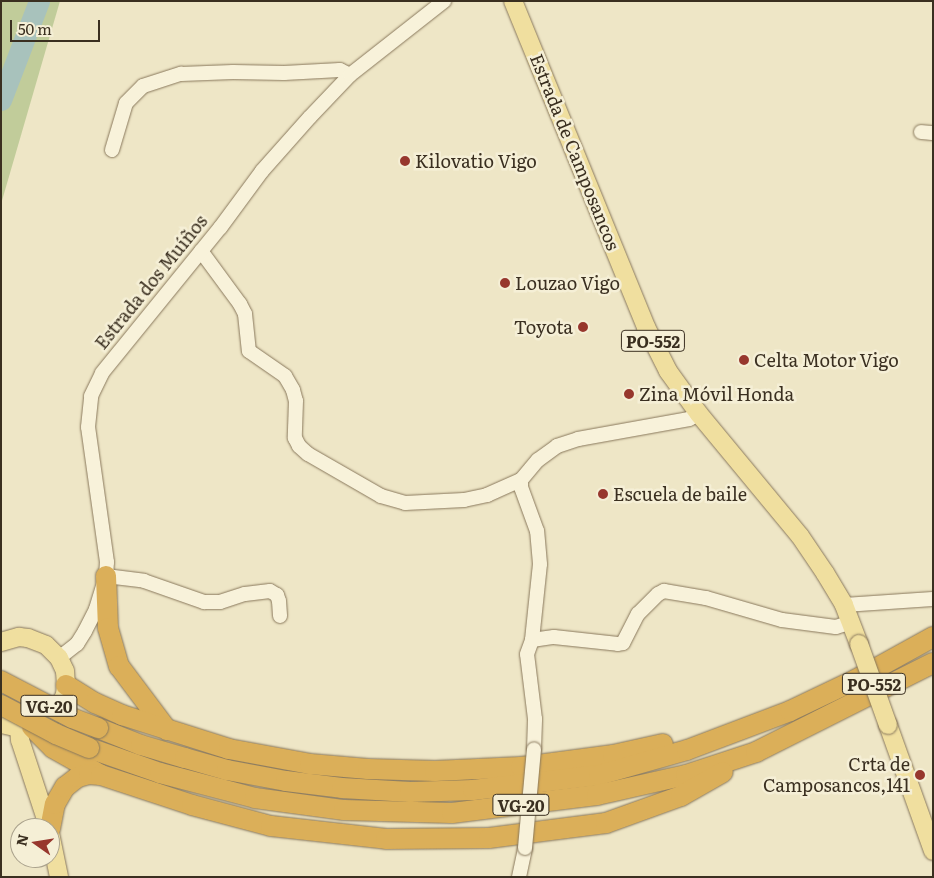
<!DOCTYPE html>
<meta charset="utf-8">
<style>
body{margin:0}
#map{position:relative;width:934px;height:878px;overflow:hidden;background:#eee6c6;font-family:Literata,serif}
div>[style]{position:absolute}
.green>*{inset:0;background:#c1cc9a}
.river>*{height:21px;margin:-10.5px;padding:0 10.5px;transform-origin:10.5px;border-radius:10.5px;background:#a8c2bc}
.roads{filter:drop-shadow(0 0 1px #89785c) drop-shadow(0 0 1px #89785c)}
.minor>*{height:14px;margin:-7px;padding:0 7px;transform-origin:7px;border-radius:7px;background:#f8f2da}
.major>*{height:18px;margin:-9px;padding:0 9px;transform-origin:9px;border-radius:9px;background:#f0df9f}
.highway>*{height:20px;margin:-10px;padding:0 10px;transform-origin:10px;border-radius:10px;background:#dbaf59}
.bridges{filter:drop-shadow(0 0 1px #89785c) drop-shadow(0 0 1px #89785c)}
.minor-bridge>*{height:14px;margin:-7px;padding:0 7px;transform-origin:7px;border-radius:7px;background:#f8f2da}
.major-bridge>*{height:18px;margin:-9px;padding:0 9px;transform-origin:9px;border-radius:9px;background:#f0df9f}
.highway-bridge>*{height:20px;margin:-10px;padding:0 10px;transform-origin:10px;border-radius:10px;background:#dbaf59}
.dots>*{width:14px;height:14px;translate:-50% -50%;box-sizing:border-box;border:2px solid #f5efd6;border-radius:50%}
span{translate:-50% -50%;white-space:nowrap;text-align:center;line-height:1.15;-webkit-text-stroke:5px #f5efd6;paint-order:stroke}
.shield-label span{padding:1px 4px;background:#f5efd6;border:1px solid;border-radius:4px;-webkit-text-stroke-width:0}
.shield-label{font-size:16px;color:#3a2f20;font-weight:700}
.street-label{font-size:18px;color:#3a2f20}
.poi-label{font-size:18px;color:#3a2f20}
.left{translate:0 -50%;text-align:left}
.right{translate:-100% -50%;text-align:right}
.frame{position:absolute;inset:0;border:2px solid #3a2f20;pointer-events:none}
.north{position:absolute;left:10px;top:818px;width:50px;height:50px;box-sizing:border-box;background:#f5efd6;border:1px solid #aaa28d;border-radius:50%;rotate:283deg;font-size:14px;font-weight:700;line-height:20px;text-align:center;color:#3a2f20}
.north::after{content:'';display:block;margin:auto;width:18px;height:22px;background:#97372d;clip-path:polygon(50% 0,100% 100%,50% 72%,0 100%)}
.scale{position:absolute;left:10px;top:20px;width:90px;height:22px;box-sizing:border-box;border:2px solid #3a2f20;border-top:0;padding-left:6px;font-size:15px;line-height:18px;white-space:nowrap;color:#3a2f20;-webkit-text-stroke:4px #f5efd6;paint-order:stroke}
</style>
<div id="map">
<div class="green">
<div style="clip-path:polygon(1px 1px,60px 1px,1px 204px)"></div>
</div>
<div class="river">
<div style="left:1px;top:100px;width:106px;rotate:-69deg"></div>
</div>
<div class="roads">
<div class="minor">
<div style="left:921px;top:132px;width:12px;rotate:5deg"></div>
<div style="left:112px;top:150px;width:49px;rotate:-73.4deg"></div>
<div style="left:126px;top:103px;width:24px;rotate:-45deg"></div>
<div style="left:143px;top:86px;width:40px;rotate:-18deg"></div>
<div style="left:181px;top:74px;width:52px;rotate:-2.2deg"></div>
<div style="left:233px;top:72px;width:51px;rotate:1.1deg"></div>
<div style="left:284px;top:73px;width:56px;rotate:-3.1deg"></div>
<div style="left:340px;top:70px;width:11px;rotate:27deg"></div>
<div style="left:201px;top:251px;width:66px;rotate:53.7deg"></div>
<div style="left:240px;top:304px;width:11px;rotate:63deg"></div>
<div style="left:245px;top:314px;width:37px;rotate:84deg"></div>
<div style="left:249px;top:351px;width:44px;rotate:34.8deg"></div>
<div style="left:285px;top:376px;width:16px;rotate:60deg"></div>
<div style="left:293px;top:390px;width:11px;rotate:75deg"></div>
<div style="left:296px;top:401px;width:37px;rotate:92deg"></div>
<div style="left:295px;top:438px;width:9px;rotate:63deg"></div>
<div style="left:299px;top:446px;width:12px;rotate:42deg"></div>
<div style="left:308px;top:454px;width:84px;rotate:29.9deg"></div>
<div style="left:381px;top:496px;width:25px;rotate:16deg"></div>
<div style="left:405px;top:503px;width:59px;rotate:-2.9deg"></div>
<div style="left:464px;top:500px;width:24px;rotate:-12deg"></div>
<div style="left:487px;top:495px;width:37px;rotate:-24deg"></div>
<div style="left:106px;top:576px;width:38px;rotate:7deg"></div>
<div style="left:144px;top:581px;width:64px;rotate:19.3deg"></div>
<div style="left:204px;top:602px;width:16px"></div>
<div style="left:220px;top:602px;width:26px;rotate:-18deg"></div>
<div style="left:245px;top:594px;width:25px;rotate:-7deg"></div>
<div style="left:270px;top:591px;width:8px;rotate:30deg"></div>
<div style="left:277px;top:595px;width:6px;rotate:72deg"></div>
<div style="left:279px;top:601px;width:15px;rotate:86deg"></div>
<div style="left:844px;top:605px;width:89px;rotate:-3.9deg"></div>
<div style="left:532px;top:640px;width:22px;rotate:-8deg"></div>
<div style="left:554px;top:637px;width:64px;rotate:6.2deg"></div>
<div style="left:618px;top:644px;width:5px;rotate:-11deg"></div>
<div style="left:623px;top:643px;width:33px;rotate:-63deg"></div>
<div style="left:638px;top:614px;width:28px;rotate:-45deg"></div>
<div style="left:658px;top:594px;width:7px;rotate:-27deg"></div>
<div style="left:664px;top:591px;width:43px;rotate:9.5deg"></div>
<div style="left:706px;top:598px;width:79px;rotate:16.1deg"></div>
<div style="left:782px;top:620px;width:54px;rotate:7.4deg"></div>
<div style="left:836px;top:627px;width:16px;rotate:-18deg"></div>
<div style="left:59px;top:658px;width:23px;rotate:-38deg"></div>
<div style="left:77px;top:644px;width:15px;rotate:-58deg"></div>
<div style="left:85px;top:631px;width:25px;rotate:-63deg"></div>
<div style="left:96px;top:609px;width:34px;rotate:-73deg"></div>
<div style="left:106px;top:576px;width:14px;rotate:-86deg"></div>
<div style="left:107px;top:562px;width:136px;rotate:-98deg"></div>
<div style="left:88px;top:427px;width:31px;rotate:-84deg"></div>
<div style="left:91px;top:396px;width:25px;rotate:-64deg"></div>
<div style="left:102px;top:373px;width:187px;rotate:-50.9deg"></div>
<div style="left:220px;top:228px;width:71px;rotate:-53.6deg"></div>
<div style="left:262px;top:171px;width:72px;rotate:-48.4deg"></div>
<div style="left:310px;top:117px;width:58px;rotate:-46.4deg"></div>
<div style="left:350px;top:75px;width:120px;rotate:-38.2deg"></div>
<div style="left:534px;top:749px;width:30px;rotate:-88deg"></div>
<div style="left:535px;top:719px;width:65px;rotate:-97deg"></div>
<div style="left:527px;top:654px;width:15px;rotate:-70deg"></div>
<div style="left:532px;top:640px;width:76px;rotate:-84deg"></div>
<div style="left:540px;top:564px;width:33px;rotate:-95deg"></div>
<div style="left:537px;top:531px;width:47px;rotate:-110deg"></div>
<div style="left:521px;top:487px;width:7px;rotate:-90deg"></div>
<div style="left:521px;top:480px;width:26px;rotate:-50deg"></div>
<div style="left:538px;top:460px;width:24px;rotate:-36deg"></div>
<div style="left:557px;top:446px;width:22px;rotate:-18deg"></div>
<div style="left:578px;top:439px;width:113px;rotate:-10.2deg"></div>
<div style="left:689px;top:419px;width:11px;rotate:-27deg"></div>
<div style="left:519px;top:877px;width:30px;rotate:-78deg"></div>
</div>
<div class="major">
<div style="left:513px;top:1px;width:352px;rotate:67.8deg"></div>
<div style="left:646px;top:327px;width:49px;rotate:63.4deg"></div>
<div style="left:668px;top:371px;width:53px;rotate:54.2deg"></div>
<div style="left:699px;top:414px;width:158px;rotate:50.4deg"></div>
<div style="left:800px;top:536px;width:45px;rotate:56deg"></div>
<div style="left:825px;top:573px;width:37px;rotate:59deg"></div>
<div style="left:844px;top:605px;width:42px;rotate:69deg"></div>
<div style="left:1px;top:642px;width:19px;rotate:-16deg"></div>
<div style="left:19px;top:637px;width:9px;rotate:6deg"></div>
<div style="left:28px;top:638px;width:19px;rotate:21deg"></div>
<div style="left:46px;top:645px;width:18px;rotate:45deg"></div>
<div style="left:59px;top:658px;width:14px;rotate:65deg"></div>
<div style="left:65px;top:671px;width:14px;rotate:86deg"></div>
<div style="left:66px;top:685px;width:10px;rotate:96deg"></div>
<div style="left:65px;top:695px;width:19px;rotate:118deg"></div>
<div style="left:56px;top:712px;width:19px;rotate:141deg"></div>
<div style="left:41px;top:724px;width:22px;rotate:170deg"></div>
<div style="left:19px;top:728px;width:18px;rotate:-167deg"></div>
<div style="left:888px;top:725px;width:134px;rotate:70.3deg"></div>
<div style="left:19px;top:728px;width:12px;rotate:85deg"></div>
<div style="left:20px;top:740px;width:93px;rotate:71.8deg"></div>
<div style="left:50px;top:833px;width:45px;rotate:78.4deg"></div>
</div>
<div class="highway">
<div style="left:106px;top:576px;width:52px;rotate:87.8deg"></div>
<div style="left:108px;top:628px;width:40px;rotate:74deg"></div>
<div style="left:119px;top:666px;width:80px;rotate:53.1deg"></div>
<div style="left:66px;top:685px;width:34px;rotate:32deg"></div>
<div style="left:95px;top:703px;width:30px;rotate:24deg"></div>
<div style="left:122px;top:715px;width:112px;rotate:17.6deg"></div>
<div style="left:229px;top:749px;width:82px;rotate:10.5deg"></div>
<div style="left:310px;top:764px;width:58px;rotate:4.9deg"></div>
<div style="left:368px;top:769px;width:67px;rotate:1.7deg"></div>
<div style="left:435px;top:771px;width:86px;rotate:-2.7deg"></div>
<div style="left:521px;top:767px;width:93px;rotate:-7.4deg"></div>
<div style="left:613px;top:755px;width:51px;rotate:-12.4deg"></div>
<div style="left:32px;top:727px;width:30px;rotate:45deg"></div>
<div style="left:53px;top:748px;width:55px;rotate:29.4deg"></div>
<div style="left:98px;top:728px;width:46px;rotate:21.6deg"></div>
<div style="left:141px;top:745px;width:46px;rotate:16.5deg"></div>
<div style="left:185px;top:758px;width:44px;rotate:15.9deg"></div>
<div style="left:227px;top:770px;width:60px;rotate:10.6deg"></div>
<div style="left:286px;top:781px;width:56px;rotate:7.1deg"></div>
<div style="left:342px;top:788px;width:68px;rotate:3.4deg"></div>
<div style="left:410px;top:792px;width:63px;rotate:-1.8deg"></div>
<div style="left:473px;top:790px;width:127px;rotate:-6.8deg"></div>
<div style="left:599px;top:775px;width:91px;rotate:-15.9deg"></div>
<div style="left:687px;top:750px;width:110px;rotate:-20.7deg"></div>
<div style="left:790px;top:711px;width:72px;rotate:-25.5deg"></div>
<div style="left:855px;top:680px;width:89px;rotate:-28.9deg"></div>
<div style="left:89px;top:748px;width:75px;rotate:19.4deg"></div>
<div style="left:160px;top:773px;width:98px;rotate:14.7deg"></div>
<div style="left:255px;top:798px;width:90px;rotate:7.7deg"></div>
<div style="left:344px;top:810px;width:108px;rotate:1.6deg"></div>
<div style="left:452px;top:813px;width:146px;rotate:-7.1deg"></div>
<div style="left:597px;top:795px;width:91px;rotate:-12.7deg"></div>
<div style="left:686px;top:775px;width:74px;rotate:-18.2deg"></div>
<div style="left:756px;top:752px;width:198px;rotate:-26.7deg"></div>
<div style="left:50px;top:829px;width:25px;rotate:-79deg"></div>
<div style="left:55px;top:804px;width:20px;rotate:-60deg"></div>
<div style="left:65px;top:787px;width:16px;rotate:-38deg"></div>
<div style="left:78px;top:777px;width:11px;rotate:-15deg"></div>
<div style="left:89px;top:774px;width:12px;rotate:5deg"></div>
<div style="left:101px;top:775px;width:96px;rotate:18.2deg"></div>
<div style="left:192px;top:805px;width:82px;rotate:14.9deg"></div>
<div style="left:271px;top:826px;width:116px;rotate:6.4deg"></div>
<div style="left:386px;top:839px;width:103px;rotate:-0.6deg"></div>
<div style="left:489px;top:838px;width:118px;rotate:-7.3deg"></div>
<div style="left:606px;top:823px;width:80px;rotate:-19.8deg"></div>
<div style="left:681px;top:796px;width:48px;rotate:-29.7deg"></div>
</div>
</div>
<div class="bridges">
<div class="minor-bridge">
<div style="left:525px;top:848px;width:99px;rotate:-84.8deg"></div>
</div>
<div class="major-bridge">
<div style="left:859px;top:644px;width:86px;rotate:70.3deg"></div>
</div>
<div class="highway-bridge">
<div style="left:1px;top:681px;width:80px;rotate:27.5deg"></div>
<div style="left:72px;top:718px;width:28px;rotate:21deg"></div>
<div style="left:1px;top:705px;width:62px;rotate:27.8deg"></div>
<div style="left:56px;top:734px;width:36px;rotate:23deg"></div>
</div>
</div>
<div class="dots">
<div style="left:405px;top:161px;background:#97372d"></div>
<div style="left:505px;top:283px;background:#97372d"></div>
<div style="left:583px;top:327px;background:#97372d"></div>
<div style="left:744px;top:360px;background:#97372d"></div>
<div style="left:629px;top:394px;background:#97372d"></div>
<div style="left:603px;top:494px;background:#97372d"></div>
<div style="left:920px;top:775px;background:#97372d"></div>
</div>
<div class="shield-label">
<span style="left:653px;top:341px">PO-552</span>
<span style="left:874px;top:684px">PO-552</span>
<span style="left:49px;top:706px">VG-20</span>
<span style="left:521px;top:805px">VG-20</span>
</div>
<div class="street-label">
<span style="left:575px;top:152px;rotate:68deg">Estrada de Camposancos</span>
<span style="left:151px;top:282px;rotate:-51deg">Estrada dos Muíños</span>
</div>
<div class="poi-label">
<span class="left" style="left:415px;top:161px">Kilovatio Vigo</span>
<span class="left" style="left:515px;top:283px">Louzao Vigo</span>
<span class="right" style="left:573px;top:327px">Toyota</span>
<span class="left" style="left:754px;top:360px">Celta Motor Vigo</span>
<span class="left" style="left:639px;top:394px">Zina Móvil Honda</span>
<span class="left" style="left:613px;top:494px">Escuela de baile</span>
<span class="right" style="left:910px;top:775px">Crta de<br>Camposancos,141</span>
</div>
<div class="frame"></div>
<div class="north">N</div>
<div class="scale">50 m</div>
</div>
